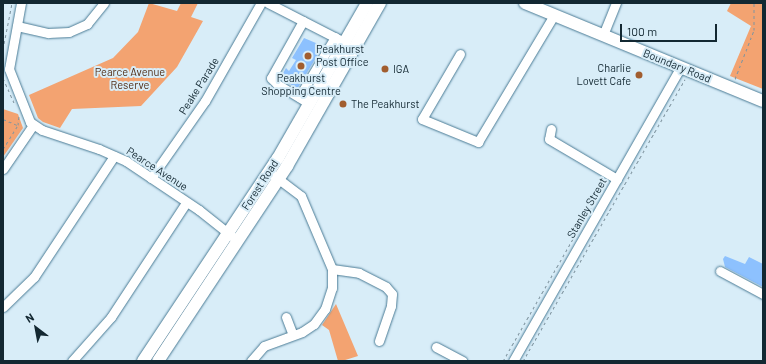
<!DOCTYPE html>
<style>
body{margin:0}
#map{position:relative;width:766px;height:364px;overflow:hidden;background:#d8edf8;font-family:Barlow,sans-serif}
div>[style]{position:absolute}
.green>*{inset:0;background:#f3a371}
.building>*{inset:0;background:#8dc1fe}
.path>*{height:1px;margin-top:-0.5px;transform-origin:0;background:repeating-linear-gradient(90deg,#7f949f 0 3px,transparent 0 6px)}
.roads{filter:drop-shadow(0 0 1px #4a7b95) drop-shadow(0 0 1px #4a7b95)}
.minor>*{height:9px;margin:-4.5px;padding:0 4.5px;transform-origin:4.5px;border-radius:4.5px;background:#fff}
.major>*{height:12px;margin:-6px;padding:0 6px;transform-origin:6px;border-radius:6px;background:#fff}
.dots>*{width:11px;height:11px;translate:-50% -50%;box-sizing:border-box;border:2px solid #d8edf8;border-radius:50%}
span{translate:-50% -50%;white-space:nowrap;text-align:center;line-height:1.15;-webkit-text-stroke:4px #d8edf8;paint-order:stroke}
.poi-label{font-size:11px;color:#132832}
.left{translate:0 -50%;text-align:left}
.right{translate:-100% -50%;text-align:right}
.street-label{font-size:11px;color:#132832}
.park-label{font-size:11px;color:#522e17}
.frame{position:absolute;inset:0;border:4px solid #132832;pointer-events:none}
.north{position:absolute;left:16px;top:308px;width:40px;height:40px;-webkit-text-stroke:3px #d8edf8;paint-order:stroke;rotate:328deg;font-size:11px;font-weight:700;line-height:16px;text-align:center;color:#132832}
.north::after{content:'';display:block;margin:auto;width:14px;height:18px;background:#132832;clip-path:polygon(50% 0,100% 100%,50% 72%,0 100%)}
.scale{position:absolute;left:620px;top:24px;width:97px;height:18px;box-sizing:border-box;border:2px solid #132832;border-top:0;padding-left:5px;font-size:12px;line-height:14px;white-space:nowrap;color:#132832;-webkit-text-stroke:3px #d8edf8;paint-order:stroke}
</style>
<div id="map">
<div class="green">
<div style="clip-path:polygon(149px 3px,177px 11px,181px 3px,198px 3px,191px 17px,203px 21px,177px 67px,141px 106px,72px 109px,60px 128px,43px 122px,38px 118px,29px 95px,113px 58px,138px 32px)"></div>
<div style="clip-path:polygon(731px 3px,763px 3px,763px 89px,730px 76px,751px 26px,727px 11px)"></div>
<div style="clip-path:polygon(3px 109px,18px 114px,23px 128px,3px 157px)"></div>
<div style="clip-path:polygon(336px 304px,358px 356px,342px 361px,338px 361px,329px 330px,322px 325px)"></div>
</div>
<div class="building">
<div style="clip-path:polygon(304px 38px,323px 46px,297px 89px,281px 77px,286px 68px,289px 71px,296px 60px,292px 58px)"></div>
<div style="clip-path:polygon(725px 256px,745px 264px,749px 257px,763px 264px,763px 287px,725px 267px,723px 259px)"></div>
</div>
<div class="path">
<div style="left:3px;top:49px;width:47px;rotate:-78.9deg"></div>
<div style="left:3px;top:78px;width:27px;rotate:66deg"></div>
<div style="left:735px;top:79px;width:53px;rotate:-68.8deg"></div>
<div style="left:754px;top:30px;width:27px;rotate:-90deg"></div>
<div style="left:3px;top:119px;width:15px;rotate:23deg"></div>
<div style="left:3px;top:149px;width:28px;rotate:-58deg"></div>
<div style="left:18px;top:125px;width:9px;rotate:-84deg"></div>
<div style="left:503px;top:361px;width:207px;rotate:-60.2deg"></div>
<div style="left:523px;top:361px;width:325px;rotate:-60.1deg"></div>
</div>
<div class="roads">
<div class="minor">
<div style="left:21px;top:3px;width:67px;rotate:100.3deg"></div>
<div style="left:9px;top:69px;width:57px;rotate:68.4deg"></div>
<div style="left:30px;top:122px;width:14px;rotate:34deg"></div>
<div style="left:42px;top:130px;width:60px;rotate:18.4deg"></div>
<div style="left:99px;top:149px;width:30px;rotate:24deg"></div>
<div style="left:126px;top:161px;width:88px;rotate:33.9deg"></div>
<div style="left:199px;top:210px;width:43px;rotate:38.5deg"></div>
<div style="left:268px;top:3px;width:85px;rotate:27.2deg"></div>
<div style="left:303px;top:21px;width:65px;rotate:119.3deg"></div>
<div style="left:271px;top:78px;width:8px;rotate:45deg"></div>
<div style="left:277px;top:84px;width:37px;rotate:31deg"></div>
<div style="left:17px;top:26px;width:32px;rotate:13deg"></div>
<div style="left:48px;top:33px;width:21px;rotate:-3deg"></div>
<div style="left:69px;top:32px;width:20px;rotate:-24deg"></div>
<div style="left:87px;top:24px;width:27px;rotate:-51deg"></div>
<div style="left:603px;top:35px;width:35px;rotate:-68deg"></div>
<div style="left:460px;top:54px;width:75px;rotate:120.3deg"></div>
<div style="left:422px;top:119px;width:61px;rotate:22.3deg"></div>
<div style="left:478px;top:142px;width:148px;rotate:-59.1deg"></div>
<div style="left:299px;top:97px;width:70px;rotate:-59deg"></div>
<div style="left:551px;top:129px;width:10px;rotate:101deg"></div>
<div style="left:549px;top:139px;width:79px;rotate:30.5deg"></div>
<div style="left:3px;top:169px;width:53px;rotate:-55.7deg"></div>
<div style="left:151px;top:178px;width:94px;rotate:-55deg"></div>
<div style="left:205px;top:101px;width:113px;rotate:-60.3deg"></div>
<div style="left:332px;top:269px;width:27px;rotate:8deg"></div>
<div style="left:359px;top:273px;width:30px;rotate:27deg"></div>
<div style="left:386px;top:287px;width:9px;rotate:49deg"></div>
<div style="left:392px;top:294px;width:12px;rotate:95deg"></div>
<div style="left:391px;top:306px;width:37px;rotate:109deg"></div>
<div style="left:720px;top:271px;width:49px;rotate:28.1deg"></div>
<div style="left:3px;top:307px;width:43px;rotate:-44.1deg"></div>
<div style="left:34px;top:277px;width:145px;rotate:-56.5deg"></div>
<div style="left:286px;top:317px;width:19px;rotate:69deg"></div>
<div style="left:436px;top:347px;width:30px;rotate:28deg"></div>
<div style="left:72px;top:361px;width:59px;rotate:-48.4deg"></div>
<div style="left:111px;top:317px;width:136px;rotate:-56.7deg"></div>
<div style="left:251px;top:361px;width:20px;rotate:-49deg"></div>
<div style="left:264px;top:346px;width:40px;rotate:-20.2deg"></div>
<div style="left:302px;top:332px;width:14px;rotate:-34deg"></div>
<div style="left:314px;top:324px;width:19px;rotate:-54deg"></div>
<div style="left:325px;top:309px;width:22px;rotate:-72deg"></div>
<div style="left:332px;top:288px;width:19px;rotate:-90deg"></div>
<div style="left:332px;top:269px;width:79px;rotate:-113deg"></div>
<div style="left:301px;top:196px;width:35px;rotate:-143deg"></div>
<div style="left:513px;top:361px;width:339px;rotate:-60.3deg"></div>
</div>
<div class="major">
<div style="left:525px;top:3px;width:257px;rotate:22.4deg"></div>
<div style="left:143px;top:361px;width:244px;rotate:-56.4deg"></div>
<div style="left:278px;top:158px;width:179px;rotate:-60.1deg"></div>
<div style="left:158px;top:361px;width:234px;rotate:-56.5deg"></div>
<div style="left:287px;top:166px;width:188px;rotate:-60.3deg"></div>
</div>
</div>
<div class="dots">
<div style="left:308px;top:56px;background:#a15d2f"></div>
<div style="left:301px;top:66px;background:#a15d2f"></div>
<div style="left:385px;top:69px;background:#a15d2f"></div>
<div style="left:639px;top:75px;background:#a15d2f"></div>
<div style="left:343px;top:104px;background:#a15d2f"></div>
</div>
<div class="poi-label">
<span class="left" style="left:316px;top:56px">Peakhurst<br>Post Office</span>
<span class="left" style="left:393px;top:69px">IGA</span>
<span class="right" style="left:631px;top:75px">Charlie<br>Lovett Cafe</span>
<span style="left:301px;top:85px">Peakhurst<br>Shopping Centre</span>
<span class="left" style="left:351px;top:104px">The Peakhurst</span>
</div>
<div class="street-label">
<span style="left:677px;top:66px;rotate:22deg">Boundary Road</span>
<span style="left:199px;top:86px;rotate:-58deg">Peake Parade</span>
<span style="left:157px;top:169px;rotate:33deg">Pearce Avenue</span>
<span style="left:260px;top:185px;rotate:-57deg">Forest Road</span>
<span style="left:587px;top:208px;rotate:-60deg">Stanley Street</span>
</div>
<div class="park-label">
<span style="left:130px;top:79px">Pearce Avenue<br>Reserve</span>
</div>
<div class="frame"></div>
<div class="north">N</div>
<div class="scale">100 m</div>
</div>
